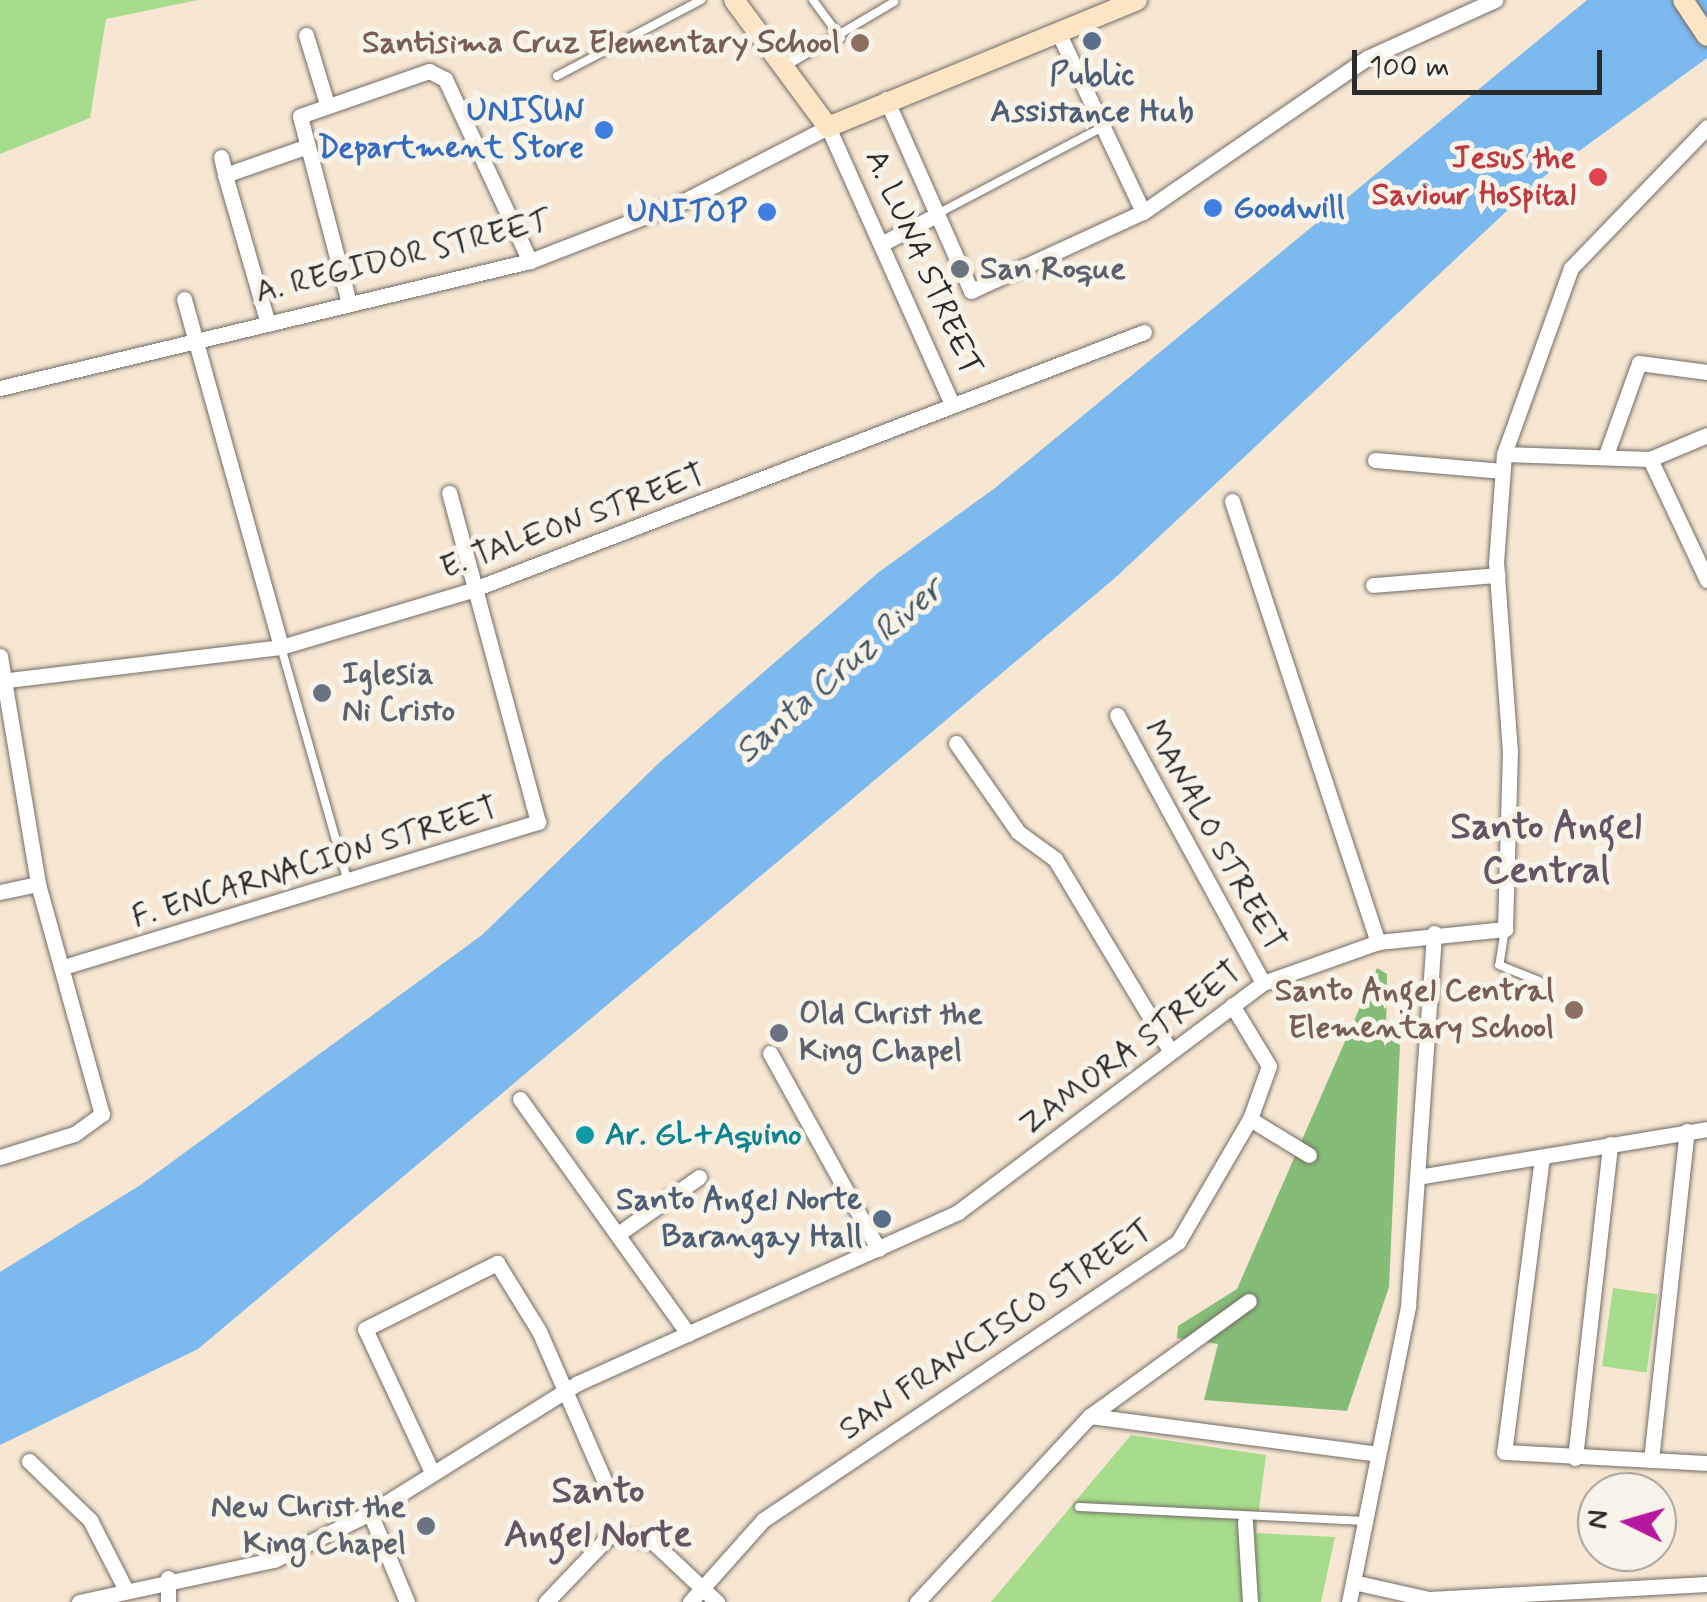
<!DOCTYPE html>
<style>
body{margin:0}
#map{position:relative;width:1707px;height:1602px;overflow:hidden;background:#f6e6d2;font-family:Mynerve,sans-serif}
div>[style]{position:absolute}
.green>*{inset:0;background:#a7dc8c;transform-origin:0 0}
.forest>*{inset:0;background:#85bc78}
.water>*{inset:0;background:#7bb9ee}
.roads{filter:drop-shadow(0 0 2px #726c65) drop-shadow(0 0 2px #726c65)}
.lane>*{height:8px;margin:-4px;padding:0 4px;transform-origin:4px;border-radius:4px;background:#fff}
.street>*{height:15px;margin:-7.5px;padding:0 7.5px;transform-origin:7.5px;border-radius:7.5px;background:#fff}
.secondary>*{height:20px;margin:-10px;padding:0 10px;transform-origin:10px;border-radius:10px;background:#fce5c4}
.dots>*{width:28px;height:28px;translate:-50% -50%;box-sizing:border-box;border:5px solid #f7f3e8;border-radius:50%}
span{translate:-50% -50%;white-space:nowrap;text-align:center;line-height:1.15;-webkit-text-stroke:10px #f7f3e8;paint-order:stroke}
.education-label{font-size:32px;color:#785e54;font-weight:700}
.right{translate:-100% -50%;text-align:right}
.service-label{font-size:32px;color:#4e5e75;font-weight:700}
.shop-label{font-size:32px;color:#366cbe;font-weight:700}
.left{translate:0 -50%;text-align:left}
.health-label{font-size:32px;color:#be3a42;font-weight:700}
.street-label{font-size:32px;color:#2b2b2b}
.worship-label{font-size:32px;color:#5b616d;font-weight:700}
.culture-label{font-size:32px;color:#0d838f;font-weight:700}
.water-label{font-size:35px;color:#435666;font-style:italic}
.quarter-label{font-size:38px;color:#655464;font-weight:700}
.north{position:absolute;left:1577px;top:1472px;width:100px;height:100px;box-sizing:border-box;background:#f7f3e8;border:2px solid #a5a39c;border-radius:50%;rotate:275deg;font-size:28px;font-weight:700;line-height:40px;text-align:center;color:#2b2b2b}
.north::after{content:'';display:block;margin:auto;width:35px;height:45px;background:#b5179e;clip-path:polygon(50% 0,100% 100%,50% 72%,0 100%)}
.scale{position:absolute;left:1352px;top:50px;width:250px;height:45px;box-sizing:border-box;border:5px solid #2b2b2b;border-top:0;padding-left:12px;font-size:30px;line-height:35px;white-space:nowrap;color:#2b2b2b;-webkit-text-stroke:8px #f7f3e8;paint-order:stroke}
</style>
<div id="map">
<div class="green">
<div style="clip-path:polygon(0 0,198px 0,106px 19px,90px 118px,0 154px)"></div>
<div style="left:1613px;top:1288px;width:45px;height:79px;rotate:8deg"></div>
<div style="clip-path:polygon(1131px 1435px,1266px 1455px,1256px 1533px,1335px 1537px,1321px 1602px,991px 1602px)"></div>
</div>
<div class="forest">
<div style="clip-path:polygon(1377px 968px,1387px 974px,1386px 1036px,1400px 1045px,1389px 1287px,1347px 1411px,1204px 1400px,1218px 1344px,1177px 1338px,1178px 1326px,1237px 1289px)"></div>
</div>
<div class="water">
<div style="clip-path:polygon(1587px 0,1707px 0,1707px 58px,1542px 178px,1115px 578px,198px 1349px,0 1445px,0 1272px,139px 1186px,482px 935px,660px 762px,879px 572px,995px 488px)"></div>
</div>
<div class="roads">
<div class="lane">
<div style="left:813px;top:0;width:47px;rotate:53.6deg"></div>
<div style="left:784px;top:67px;width:128px;rotate:-30.6deg"></div>
<div style="left:557px;top:76px;width:163px;rotate:-27.8deg"></div>
<div style="left:939px;top:213px;width:185px;rotate:-27.7deg"></div>
<div style="left:281px;top:647px;width:244px;rotate:74.1deg"></div>
<div style="left:1505px;top:929px;width:36px;rotate:99deg"></div>
<div style="left:1499px;top:965px;width:43px;rotate:21.8deg"></div>
<div style="left:1079px;top:1507px;width:282px;rotate:2.8deg"></div>
</div>
<div class="street">
<div style="left:1058px;top:32px;width:199px;rotate:64.7deg"></div>
<div style="left:306px;top:35px;width:72px;rotate:73.1deg"></div>
<div style="left:886px;top:99px;width:210px;rotate:66.1deg"></div>
<div style="left:971px;top:291px;width:189px;rotate:-24.7deg"></div>
<div style="left:1143px;top:212px;width:272px;rotate:-34.5deg"></div>
<div style="left:1367px;top:58px;width:141px;rotate:-24.4deg"></div>
<div style="left:221px;top:157px;width:18px;rotate:77deg"></div>
<div style="left:225px;top:175px;width:85px;rotate:-19.3deg"></div>
<div style="left:225px;top:175px;width:155px;rotate:73.9deg"></div>
<div style="left:885px;top:242px;width:60px;rotate:-27.8deg"></div>
<div style="left:184px;top:299px;width:361px;rotate:74.4deg"></div>
<div style="left:349px;top:303px;width:193px;rotate:-104.7deg"></div>
<div style="left:300px;top:116px;width:137px;rotate:-19.2deg"></div>
<div style="left:429px;top:71px;width:18px;rotate:27deg"></div>
<div style="left:445px;top:79px;width:201px;rotate:65deg"></div>
<div style="left:0;top:388px;width:545px;rotate:-13.48deg"></div>
<div style="left:530px;top:261px;width:163px;rotate:-21.2deg"></div>
<div style="left:682px;top:202px;width:164px;rotate:-27.2deg"></div>
<div style="left:828px;top:127px;width:303px;rotate:65.9deg"></div>
<div style="left:1504px;top:454px;width:146px;rotate:2deg"></div>
<div style="left:1650px;top:459px;width:134px;rotate:64.8deg"></div>
<div style="left:1606px;top:455px;width:98px;rotate:-70.3deg"></div>
<div style="left:1639px;top:363px;width:69px;rotate:7.5deg"></div>
<div style="left:1650px;top:459px;width:62px;rotate:-22.8deg"></div>
<div style="left:1375px;top:460px;width:128px;rotate:4.9deg"></div>
<div style="left:1232px;top:501px;width:465px;rotate:71.7deg"></div>
<div style="left:1373px;top:585px;width:125px;rotate:-4.6deg"></div>
<div style="left:0;top:656px;width:231px;rotate:80.5deg"></div>
<div style="left:38px;top:884px;width:239px;rotate:74.5deg"></div>
<div style="left:102px;top:1114px;width:34px;rotate:144deg"></div>
<div style="left:74px;top:1134px;width:77px;rotate:162.7deg"></div>
<div style="left:0;top:681px;width:283px;rotate:-6.9deg"></div>
<div style="left:281px;top:647px;width:196px;rotate:-16.6deg"></div>
<div style="left:469px;top:591px;width:723px;rotate:-20.99deg"></div>
<div style="left:1117px;top:715px;width:305px;rotate:61.4deg"></div>
<div style="left:956px;top:743px;width:108px;rotate:55.1deg"></div>
<div style="left:1018px;top:832px;width:46px;rotate:36.1deg"></div>
<div style="left:1055px;top:859px;width:219px;rotate:59deg"></div>
<div style="left:0;top:892px;width:39px;rotate:-12deg"></div>
<div style="left:67px;top:966px;width:493px;rotate:-17deg"></div>
<div style="left:538px;top:822px;width:341px;rotate:-105.1deg"></div>
<div style="left:770px;top:1053px;width:224px;rotate:61.1deg"></div>
<div style="left:520px;top:1099px;width:289px;rotate:54.4deg"></div>
<div style="left:1250px;top:1119px;width:69px;rotate:31.4deg"></div>
<div style="left:1542px;top:1157px;width:297px;rotate:97.3deg"></div>
<div style="left:1504px;top:1452px;width:203px;rotate:3.1deg"></div>
<div style="left:1418px;top:1177px;width:293px;rotate:-9.4deg"></div>
<div style="left:618px;top:1234px;width:99px;rotate:-35.1deg"></div>
<div style="left:1090px;top:1416px;width:196px;rotate:-35.9deg"></div>
<div style="left:1575px;top:1458px;width:316px;rotate:-83.6deg"></div>
<div style="left:1651px;top:1460px;width:331px;rotate:-83.8deg"></div>
<div style="left:29px;top:1461px;width:85px;rotate:44deg"></div>
<div style="left:90px;top:1520px;width:76px;rotate:62.8deg"></div>
<div style="left:432px;top:1472px;width:158px;rotate:-115.1deg"></div>
<div style="left:365px;top:1329px;width:148px;rotate:-26.6deg"></div>
<div style="left:497px;top:1263px;width:80px;rotate:58.3deg"></div>
<div style="left:539px;top:1331px;width:170px;rotate:66.4deg"></div>
<div style="left:370px;top:1513px;width:96px;rotate:67.4deg"></div>
<div style="left:1245px;top:1522px;width:80px;rotate:86.4deg"></div>
<div style="left:168px;top:1578px;width:24px;rotate:90deg"></div>
<div style="left:1353px;top:1582px;width:78px;rotate:12.6deg"></div>
<div style="left:1429px;top:1599px;width:278px;rotate:-3.1deg"></div>
<div style="left:79px;top:1602px;width:199px;rotate:-12.2deg"></div>
<div style="left:274px;top:1560px;width:107px;rotate:-26.1deg"></div>
<div style="left:370px;top:1513px;width:245px;rotate:-32deg"></div>
<div style="left:578px;top:1383px;width:417px;rotate:-24.2deg"></div>
<div style="left:958px;top:1212px;width:381px;rotate:-36.9deg"></div>
<div style="left:1263px;top:983px;width:122px;rotate:-19.6deg"></div>
<div style="left:1378px;top:942px;width:128px;rotate:-5.8deg"></div>
<div style="left:1505px;top:929px;width:177px;rotate:-88.4deg"></div>
<div style="left:1510px;top:752px;width:190px;rotate:-94.2deg"></div>
<div style="left:1496px;top:563px;width:109px;rotate:-85.8deg"></div>
<div style="left:1504px;top:454px;width:198px;rotate:-70.2deg"></div>
<div style="left:1571px;top:268px;width:196px;rotate:-46deg"></div>
<div style="left:546px;top:1602px;width:94px;rotate:-46.3deg"></div>
<div style="left:611px;top:1534px;width:43px;rotate:10.8deg"></div>
<div style="left:653px;top:1542px;width:88px;rotate:43.2deg"></div>
<div style="left:690px;top:1602px;width:110px;rotate:-48.3deg"></div>
<div style="left:763px;top:1520px;width:500px;rotate:-33.8deg"></div>
<div style="left:1178px;top:1242px;width:143px;rotate:-59.7deg"></div>
<div style="left:1250px;top:1119px;width:56px;rotate:-70.3deg"></div>
<div style="left:1269px;top:1066px;width:71px;rotate:-121.2deg"></div>
<div style="left:917px;top:1602px;width:254px;rotate:-47.1deg"></div>
<div style="left:1090px;top:1416px;width:284px;rotate:7.5deg"></div>
<div style="left:1349px;top:1602px;width:302px;rotate:-78.7deg"></div>
<div style="left:1408px;top:1306px;width:374px;rotate:-86deg"></div>
</div>
<div class="secondary">
<div style="left:734px;top:0;width:158px;rotate:53.5deg"></div>
<div style="left:828px;top:127px;width:334px;rotate:-22.3deg"></div>
<div style="left:1683px;top:0;width:43px;rotate:56.3deg"></div>
</div>
</div>
<div class="dots">
<div style="left:1092px;top:41px;background:#5c6f8a"></div>
<div style="left:860px;top:43px;background:#8d6e63"></div>
<div style="left:604px;top:130px;background:#3f7fe0"></div>
<div style="left:1598px;top:177px;background:#e0444e"></div>
<div style="left:1213px;top:208px;background:#3f7fe0"></div>
<div style="left:767px;top:212px;background:#3f7fe0"></div>
<div style="left:960px;top:269px;background:#6b7280"></div>
<div style="left:322px;top:693px;background:#6b7280"></div>
<div style="left:1574px;top:1010px;background:#8d6e63"></div>
<div style="left:779px;top:1033px;background:#6b7280"></div>
<div style="left:585px;top:1135px;background:#0f9aa8"></div>
<div style="left:882px;top:1219px;background:#5c6f8a"></div>
<div style="left:426px;top:1526px;background:#6b7280"></div>
</div>
<div class="education-label">
<span class="right" style="left:840px;top:43px">Santisima Cruz Elementary School</span>
<span class="right" style="left:1554px;top:1010px">Santo Angel Central<br>Elementary School</span>
</div>
<div class="service-label">
<span style="left:1092px;top:94px">Public<br>Assistance Hub</span>
<span class="right" style="left:862px;top:1219px">Santo Angel Norte<br>Barangay Hall</span>
</div>
<div class="shop-label">
<span class="right" style="left:584px;top:130px">UNISUN<br>Department Store</span>
<span class="left" style="left:1233px;top:208px">Goodwill</span>
<span class="right" style="left:747px;top:212px">UNITOP</span>
</div>
<div class="health-label">
<span class="right" style="left:1576px;top:177px">Jesus the<br>Saviour Hospital</span>
</div>
<div class="street-label">
<span style="left:403px;top:257px;rotate:-14deg">A. REGIDOR STREET</span>
<span style="left:923px;top:263px;rotate:66deg">A. LUNA STREET</span>
<span style="left:573px;top:522px;rotate:-20deg">E. TALEON STREET</span>
<span style="left:1214px;top:836px;rotate:61deg">MANALO STREET</span>
<span style="left:315px;top:863px;rotate:-17deg">F. ENCARNACION STREET</span>
<span style="left:1131px;top:1049px;rotate:-37deg">ZAMORA STREET</span>
<span style="left:996px;top:1330px;rotate:-34deg">SAN FRANCISCO STREET</span>
</div>
<div class="worship-label">
<span class="left" style="left:980px;top:269px">San Roque</span>
<span class="left" style="left:342px;top:693px">Iglesia<br>Ni Cristo</span>
<span class="left" style="left:799px;top:1033px">Old Christ the<br>King Chapel</span>
<span class="right" style="left:406px;top:1526px">New Christ the<br>King Chapel</span>
</div>
<div class="culture-label">
<span class="left" style="left:605px;top:1135px">Ar. GL+Aquino</span>
</div>
<div class="water-label">
<span style="left:839px;top:671px;rotate:-41deg">Santa Cruz River</span>
</div>
<div class="quarter-label">
<span style="left:1546px;top:850px">Santo Angel<br>Central</span>
<span style="left:598px;top:1514px">Santo<br>Angel Norte</span>
</div>
<div class="north">N</div>
<div class="scale">100 m</div>
</div>
